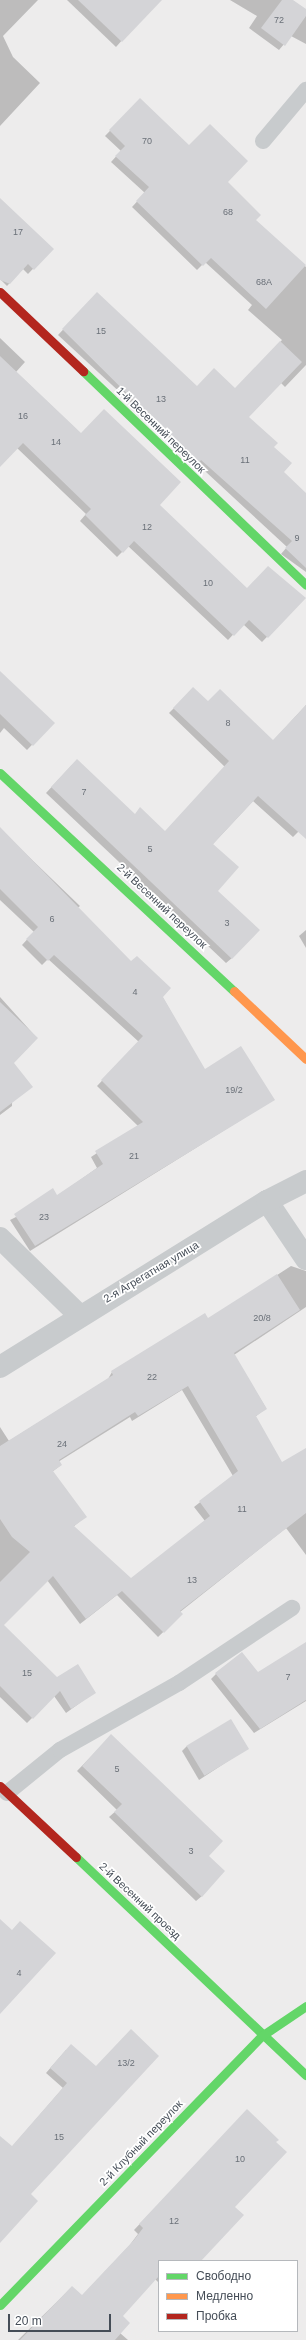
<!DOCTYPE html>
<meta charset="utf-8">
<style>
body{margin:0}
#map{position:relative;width:306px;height:2340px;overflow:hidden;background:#edecec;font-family:Arial,sans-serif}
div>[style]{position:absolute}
.shadow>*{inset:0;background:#0003}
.building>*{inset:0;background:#d4d4d7;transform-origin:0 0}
.lane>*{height:16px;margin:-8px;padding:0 8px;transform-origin:8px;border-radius:8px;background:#c8cbcd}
.street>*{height:22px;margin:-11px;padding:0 11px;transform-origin:11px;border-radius:11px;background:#c8cbcd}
.fast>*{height:9px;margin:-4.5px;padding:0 4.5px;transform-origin:4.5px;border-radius:4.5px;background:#63d668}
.slow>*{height:9px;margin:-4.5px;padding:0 4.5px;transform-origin:4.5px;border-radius:4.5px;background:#ff974d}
.jam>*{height:9px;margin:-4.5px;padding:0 4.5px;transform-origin:4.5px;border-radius:4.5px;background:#b3261e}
span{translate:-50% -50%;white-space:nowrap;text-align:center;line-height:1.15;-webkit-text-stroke:3.5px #fff;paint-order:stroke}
.number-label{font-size:9px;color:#6a7078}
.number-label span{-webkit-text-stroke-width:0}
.street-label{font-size:11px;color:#454d57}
.legend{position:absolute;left:158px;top:2260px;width:140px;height:72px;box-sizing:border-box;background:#fff;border:1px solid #b5b8bc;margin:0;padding:5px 7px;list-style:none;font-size:12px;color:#454d57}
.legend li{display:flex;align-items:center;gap:8px;height:20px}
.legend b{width:20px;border:1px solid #b5b8bc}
.scale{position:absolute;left:8px;top:2314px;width:103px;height:18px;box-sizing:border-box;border:2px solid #454d57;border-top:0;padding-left:5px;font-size:12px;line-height:14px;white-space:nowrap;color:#454d57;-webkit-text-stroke:3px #fff;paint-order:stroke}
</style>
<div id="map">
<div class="shadow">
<div style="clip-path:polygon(0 0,38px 0,3px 36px,13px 57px,40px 83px,0 126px)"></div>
<div style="clip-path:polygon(67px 0,158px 0,116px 47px)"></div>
<div style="clip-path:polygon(230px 0,292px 0,306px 10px,306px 44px,291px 36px,279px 50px,249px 28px,257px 16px)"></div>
<div style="clip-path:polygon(140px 100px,227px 182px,255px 220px,306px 267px,306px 365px,285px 387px,281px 383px,248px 417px,273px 447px,282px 472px,306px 495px,306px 572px,281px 554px,287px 547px,58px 335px,97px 294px,197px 387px,235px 390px,282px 340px,248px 310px,252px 305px,205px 262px,197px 270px,132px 207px,145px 193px,111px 162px,121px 151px,105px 136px)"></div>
<div style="clip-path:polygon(0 215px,52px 249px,28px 274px,23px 269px,7px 286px,0 279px)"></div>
<div style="clip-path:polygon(0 338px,25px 362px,16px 372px,81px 434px,247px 589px,292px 611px,262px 642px,243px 624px,228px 640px,128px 546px,117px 557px,80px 521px,86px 514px,17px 448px,0 456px)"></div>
<div style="clip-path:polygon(0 674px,53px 723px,27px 750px,4px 728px,0 733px)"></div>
<div style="clip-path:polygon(193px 689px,208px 703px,273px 741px,306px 705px,306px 824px,293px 837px,253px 801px,212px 845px,216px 891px,232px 958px,226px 963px,46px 793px,72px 765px,134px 815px,165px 832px,225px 767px,169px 713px)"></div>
<div style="clip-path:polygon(0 829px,80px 906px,76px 909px,162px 996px,204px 1070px,273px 1100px,30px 1251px,10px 1220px,56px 1197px,97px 1168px,91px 1157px,138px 1126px,97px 1086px,139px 1042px,48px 959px,42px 965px,22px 945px,34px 932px,0 900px)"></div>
<div style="clip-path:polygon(306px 930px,306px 948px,299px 936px)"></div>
<div style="clip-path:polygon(0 997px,37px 1038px,13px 1063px,12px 1106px,0 1115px)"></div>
<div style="clip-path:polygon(evenodd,291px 1266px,306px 1271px,306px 1307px,234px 1355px,266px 1408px,255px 1417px,282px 1464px,306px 1449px,306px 1555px,286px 1528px,180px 1612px,182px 1614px,158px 1637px,117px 1595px,80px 1624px,47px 1580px,2px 1625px,57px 1678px,95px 1692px,66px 1713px,54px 1696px,27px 1723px,0 1697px,0 1427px,9px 1441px,108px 1379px,112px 1372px,208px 1320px,291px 1266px,182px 1390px,233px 1476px,194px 1507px,205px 1521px,131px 1579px,73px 1527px,85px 1517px,52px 1472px,61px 1465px,58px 1462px,130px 1417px,132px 1421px,182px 1390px)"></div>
<div style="clip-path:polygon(306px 1644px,306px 1701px,254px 1733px,211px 1679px,216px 1674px,258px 1673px)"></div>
<div style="clip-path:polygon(106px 1741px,207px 1856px,202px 1896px,196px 1901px,109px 1817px,117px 1810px,77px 1771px)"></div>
<div style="clip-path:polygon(187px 1746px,248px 1748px,199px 1780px,182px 1751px)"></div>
<div style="clip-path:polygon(66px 2050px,96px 2067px,30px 2194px,0 2242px,0 2154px,12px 2147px,63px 2088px,46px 2073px)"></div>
<div style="clip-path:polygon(247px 2111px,234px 2207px,200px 2261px,159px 2261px,159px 2283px,155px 2279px,121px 2316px,120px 2333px,128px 2340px,18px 2340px,72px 2287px,82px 2296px,129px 2246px,138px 2234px,134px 2230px)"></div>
</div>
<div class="building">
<div style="clip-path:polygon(78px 0,162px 0,122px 42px)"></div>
<div style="clip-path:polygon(282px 0,293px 0,306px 9px,306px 16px,285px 46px,261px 28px)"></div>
<div style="clip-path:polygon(140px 98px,189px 145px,210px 124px,248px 161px,228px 182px,261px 215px,256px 220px,306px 265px,266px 309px,211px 258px,203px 266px,136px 201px,149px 187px,115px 156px,125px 146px,109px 130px)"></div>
<div style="clip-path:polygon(0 198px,54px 249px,34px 270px,28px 264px,10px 284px,0 280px)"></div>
<div style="clip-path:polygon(97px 292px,197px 386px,214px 368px,235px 388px,280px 341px,302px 362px,249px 417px,278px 443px,274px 447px,292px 463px,284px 472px,306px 493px,306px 568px,285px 548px,292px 541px,201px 460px,198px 464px,62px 329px)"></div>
<div style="clip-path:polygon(0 356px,81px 433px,104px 409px,181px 482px,160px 505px,247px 588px,268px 566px,306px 598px,268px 638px,249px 620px,234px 636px,134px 541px,123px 553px,85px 515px,91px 509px,23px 443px,0 467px)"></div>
<div style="clip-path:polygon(0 671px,55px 723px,33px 746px,0 714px)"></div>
<div style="clip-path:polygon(193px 687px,208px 701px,220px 689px,273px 740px,306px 705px,306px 839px,258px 796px,213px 844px,239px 867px,218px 891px,260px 930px,232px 959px,51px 787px,77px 759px,135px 814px,140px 807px,165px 831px,229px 761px,173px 708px)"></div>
<div style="clip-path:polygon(0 827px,131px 961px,137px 956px,171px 988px,163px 997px,205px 1069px,241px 1046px,275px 1100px,35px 1246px,14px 1214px,53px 1188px,57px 1195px,103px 1164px,95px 1151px,143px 1122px,101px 1080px,143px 1036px,54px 955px,48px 961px,26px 939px,38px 927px,0 889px)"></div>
<div style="clip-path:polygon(0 1002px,38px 1038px,14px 1063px,33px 1087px,0 1112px)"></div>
<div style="clip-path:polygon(evenodd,277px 1274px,300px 1310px,234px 1353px,267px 1409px,256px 1416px,282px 1462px,306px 1448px,306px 1513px,180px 1611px,183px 1614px,164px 1633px,122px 1591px,86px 1619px,53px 1576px,4px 1625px,57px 1677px,78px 1664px,96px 1693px,71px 1709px,60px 1691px,33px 1719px,0 1686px,0 1582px,30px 1552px,12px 1537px,0 1519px,0 1446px,113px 1375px,111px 1371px,205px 1313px,208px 1318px,277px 1274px,188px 1386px,238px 1471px,199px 1501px,210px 1516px,131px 1578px,74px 1526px,87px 1517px,53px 1471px,62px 1465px,59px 1460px,135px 1412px,138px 1416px,188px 1386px)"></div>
<div style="clip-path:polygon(306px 1642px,306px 1700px,260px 1729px,215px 1673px,242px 1652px,258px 1672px)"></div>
<div style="left:231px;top:1719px;width:35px;height:52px;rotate:59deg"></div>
<div style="clip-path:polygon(111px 1734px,223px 1841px,209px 1856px,225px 1871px,202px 1897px,114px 1812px,122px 1804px,82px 1766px)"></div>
<div style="clip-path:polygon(0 1919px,12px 1930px,20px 1921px,56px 1953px,0 2014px)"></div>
<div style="clip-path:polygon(131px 2029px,159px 2056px,31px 2194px,38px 2201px,0 2243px,0 2136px,12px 2146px,67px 2083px,50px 2068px,71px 2044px,96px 2066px)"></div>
<div style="clip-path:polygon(247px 2109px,279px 2140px,276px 2142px,287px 2152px,235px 2207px,244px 2215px,201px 2261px,159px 2261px,159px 2276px,123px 2316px,130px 2323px,115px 2340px,20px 2340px,72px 2286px,82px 2295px,134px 2240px,143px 2228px,139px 2224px)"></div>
</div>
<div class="lane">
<div style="left:263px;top:141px;width:67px;rotate:-49.9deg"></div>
<div style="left:7px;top:1793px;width:68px;rotate:-39.1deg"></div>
<div style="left:60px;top:1750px;width:137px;rotate:-29.4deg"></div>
<div style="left:179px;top:1683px;width:136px;rotate:-33.6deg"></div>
</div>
<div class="street">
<div style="left:267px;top:1201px;width:70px;rotate:56.1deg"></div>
<div style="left:0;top:1238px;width:112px;rotate:44.3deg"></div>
<div style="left:0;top:1367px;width:314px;rotate:-31.9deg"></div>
<div style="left:267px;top:1201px;width:44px;rotate:-27.1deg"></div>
</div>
<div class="fast">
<div style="left:83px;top:371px;width:309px;rotate:43.8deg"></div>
<div style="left:0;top:773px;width:320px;rotate:43deg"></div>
<div style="left:76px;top:1857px;width:317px;rotate:43.5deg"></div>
<div style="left:0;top:2305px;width:377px;rotate:-45.8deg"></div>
<div style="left:263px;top:2035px;width:52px;rotate:-34deg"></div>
</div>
<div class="slow">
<div style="left:234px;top:991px;width:99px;rotate:43.4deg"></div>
</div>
<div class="jam">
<div style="left:0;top:292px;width:115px;rotate:43.6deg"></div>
<div style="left:0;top:1786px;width:104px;rotate:43.1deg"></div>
</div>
<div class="number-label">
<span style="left:279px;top:20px">72</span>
<span style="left:147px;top:141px">70</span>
<span style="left:228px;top:212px">68</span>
<span style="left:18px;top:232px">17</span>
<span style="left:264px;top:282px">68А</span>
<span style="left:101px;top:331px">15</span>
<span style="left:161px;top:399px">13</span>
<span style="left:23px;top:416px">16</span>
<span style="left:56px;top:442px">14</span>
<span style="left:245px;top:460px">11</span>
<span style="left:147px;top:527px">12</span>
<span style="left:297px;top:538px">9</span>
<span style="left:208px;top:583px">10</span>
<span style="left:228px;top:723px">8</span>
<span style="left:84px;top:792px">7</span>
<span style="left:150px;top:849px">5</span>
<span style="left:52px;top:919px">6</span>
<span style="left:227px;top:923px">3</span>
<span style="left:135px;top:992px">4</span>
<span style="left:234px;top:1090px">19/2</span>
<span style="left:134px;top:1156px">21</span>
<span style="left:44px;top:1217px">23</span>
<span style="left:262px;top:1318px">20/8</span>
<span style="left:152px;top:1377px">22</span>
<span style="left:62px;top:1444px">24</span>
<span style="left:242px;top:1509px">11</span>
<span style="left:192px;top:1580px">13</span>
<span style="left:27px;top:1673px">15</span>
<span style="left:288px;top:1677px">7</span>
<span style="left:117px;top:1769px">5</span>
<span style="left:191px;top:1851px">3</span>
<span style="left:19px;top:1973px">4</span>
<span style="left:126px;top:2063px">13/2</span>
<span style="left:59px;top:2137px">15</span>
<span style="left:240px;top:2159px">10</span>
<span style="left:174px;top:2221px">12</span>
</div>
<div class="street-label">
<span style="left:161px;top:430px;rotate:44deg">1-й Весенний переулок</span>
<span style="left:162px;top:906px;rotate:43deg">2-й Весенний переулок</span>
<span style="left:151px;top:1272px;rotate:-31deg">2-я Агрегатная улица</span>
<span style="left:140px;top:1901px;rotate:43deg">2-й Весенний проезд</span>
<span style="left:141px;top:2143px;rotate:-46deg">2-й Клубный переулок</span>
</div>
<ul class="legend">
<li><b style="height:5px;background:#63d668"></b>Свободно</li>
<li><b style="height:5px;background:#ff974d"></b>Медленно</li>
<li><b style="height:5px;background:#b3261e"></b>Пробка</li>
</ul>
<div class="scale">20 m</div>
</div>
